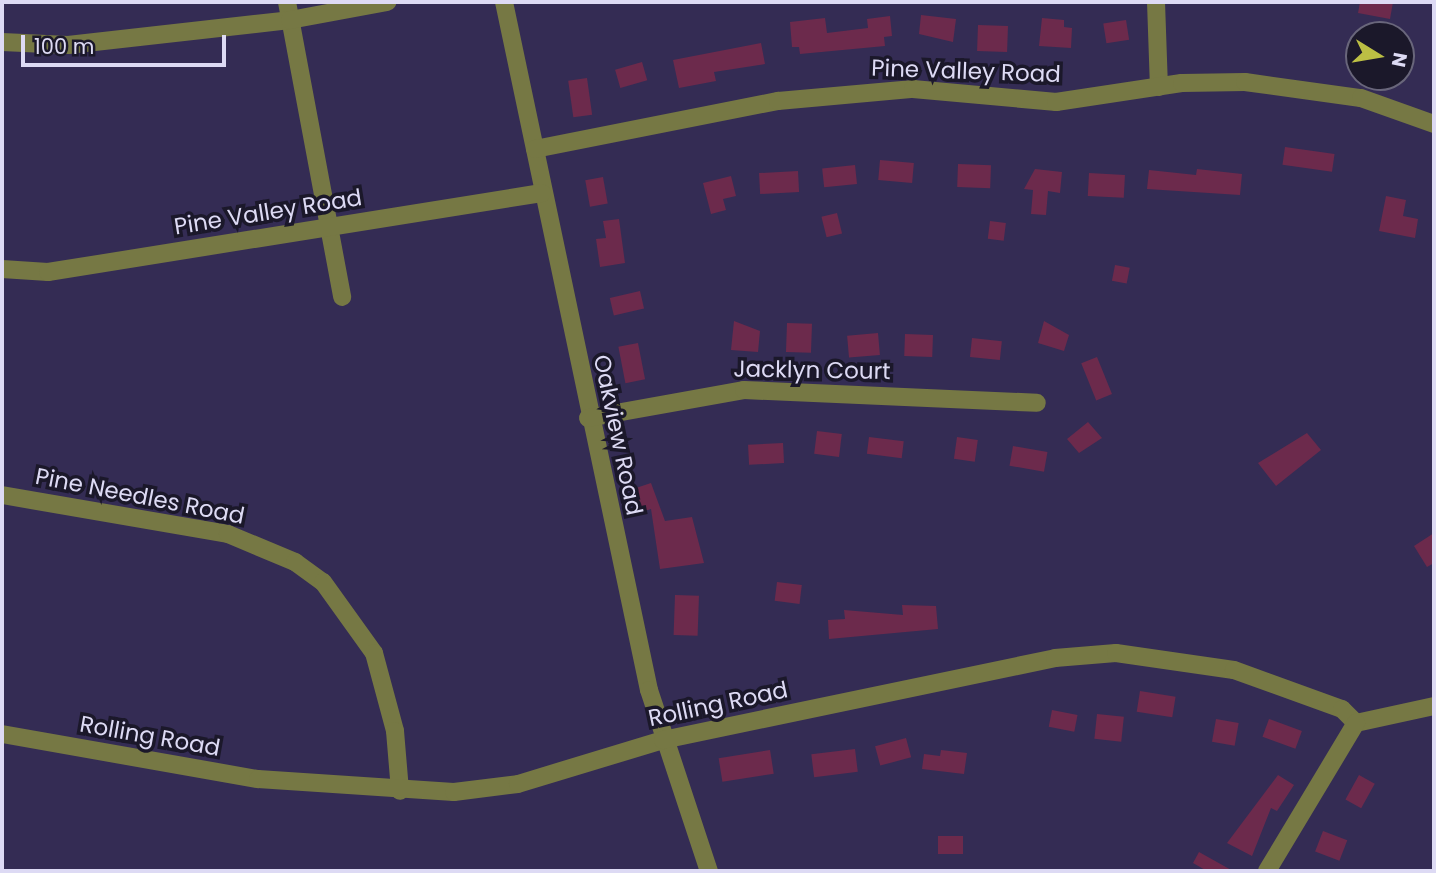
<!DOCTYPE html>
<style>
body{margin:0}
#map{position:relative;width:1436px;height:873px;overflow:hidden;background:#342c54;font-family:Poppins,sans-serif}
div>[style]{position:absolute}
.building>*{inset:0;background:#6c2a4c;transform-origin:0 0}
.minor>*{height:18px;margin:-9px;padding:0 9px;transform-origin:9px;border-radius:9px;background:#767844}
span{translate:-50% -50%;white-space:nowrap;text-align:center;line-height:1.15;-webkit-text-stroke:7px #1b182a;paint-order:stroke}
.street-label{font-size:23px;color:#dddaf4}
.frame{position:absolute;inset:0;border:4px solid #dddaf4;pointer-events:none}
.north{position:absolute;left:1345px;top:21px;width:70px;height:70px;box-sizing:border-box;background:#1b182a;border:2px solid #69667b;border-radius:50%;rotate:101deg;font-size:19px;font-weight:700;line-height:28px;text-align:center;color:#dddaf4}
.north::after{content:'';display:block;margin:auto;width:24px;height:32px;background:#bcbf44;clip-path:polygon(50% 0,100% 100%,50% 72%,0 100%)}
.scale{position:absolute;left:21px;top:35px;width:205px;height:32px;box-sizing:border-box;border:4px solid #dddaf4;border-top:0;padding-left:9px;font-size:21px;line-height:24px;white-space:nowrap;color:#dddaf4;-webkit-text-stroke:5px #1b182a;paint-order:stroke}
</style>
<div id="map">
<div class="building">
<div style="clip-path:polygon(1360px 2px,1393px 2px,1390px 19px,1358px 13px)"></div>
<div style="clip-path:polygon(921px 15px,956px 19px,953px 42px,919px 34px)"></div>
<div style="clip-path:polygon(890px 16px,892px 36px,884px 37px,885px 46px,800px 54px,799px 47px,792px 47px,790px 22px,825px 18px,827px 33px,868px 28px,867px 19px)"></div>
<div style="clip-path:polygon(1042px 18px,1064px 20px,1064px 27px,1072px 28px,1071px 48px,1039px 46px)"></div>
<div style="left:1126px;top:20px;width:20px;height:23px;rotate:81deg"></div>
<div style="left:978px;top:25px;width:30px;height:26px;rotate:2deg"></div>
<div style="clip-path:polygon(761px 43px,765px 64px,714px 72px,716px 81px,679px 88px,673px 60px)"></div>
<div style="left:642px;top:62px;width:19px;height:28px;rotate:74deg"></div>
<div style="left:587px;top:78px;width:37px;height:19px;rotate:82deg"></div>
<div style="left:1285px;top:147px;width:50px;height:18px;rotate:8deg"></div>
<div style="left:880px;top:160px;width:34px;height:20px;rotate:5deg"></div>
<div style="left:958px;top:164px;width:33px;height:23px;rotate:2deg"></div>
<div style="left:855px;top:165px;width:19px;height:33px;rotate:84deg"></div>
<div style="clip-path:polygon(1035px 169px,1062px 172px,1060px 193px,1048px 191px,1046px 215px,1031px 214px,1033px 190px,1024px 189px)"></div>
<div style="clip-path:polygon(1197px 169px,1242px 174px,1240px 195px,1147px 189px,1149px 170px,1196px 175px)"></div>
<div style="left:798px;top:171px;width:21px;height:39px;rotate:87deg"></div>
<div style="left:1089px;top:173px;width:36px;height:23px;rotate:3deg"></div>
<div style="clip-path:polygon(731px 176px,736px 196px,723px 199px,726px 210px,711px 214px,703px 183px)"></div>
<div style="left:603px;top:177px;width:27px;height:18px;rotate:80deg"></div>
<div style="clip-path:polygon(1386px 196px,1406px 200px,1403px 216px,1418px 219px,1415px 238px,1379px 231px)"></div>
<div style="left:837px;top:213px;width:21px;height:16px;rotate:76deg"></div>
<div style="clip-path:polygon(619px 219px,625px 263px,600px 267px,596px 239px,606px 238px,603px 221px)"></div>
<div style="left:990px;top:221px;width:16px;height:18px;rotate:7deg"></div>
<div style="left:1115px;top:265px;width:15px;height:16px;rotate:11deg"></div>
<div style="left:640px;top:291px;width:18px;height:31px;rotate:77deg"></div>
<div style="clip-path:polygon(734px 321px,760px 331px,758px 352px,731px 350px)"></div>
<div style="clip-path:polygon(1044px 321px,1069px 335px,1064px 351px,1038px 343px)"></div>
<div style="left:787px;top:323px;width:25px;height:29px;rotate:2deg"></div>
<div style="left:878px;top:333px;width:22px;height:31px;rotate:85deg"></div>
<div style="left:905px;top:334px;width:28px;height:22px;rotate:2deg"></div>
<div style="left:972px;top:338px;width:30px;height:19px;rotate:6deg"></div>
<div style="left:638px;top:343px;width:37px;height:20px;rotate:79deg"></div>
<div style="left:1097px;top:357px;width:40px;height:17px;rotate:68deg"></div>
<div style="clip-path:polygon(1088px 422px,1102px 438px,1079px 453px,1067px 439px)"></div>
<div style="left:817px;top:431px;width:25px;height:23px;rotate:7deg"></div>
<div style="clip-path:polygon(1307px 433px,1321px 450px,1276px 486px,1258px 463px)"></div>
<div style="left:869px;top:437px;width:35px;height:17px;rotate:7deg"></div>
<div style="left:957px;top:437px;width:21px;height:22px;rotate:8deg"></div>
<div style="left:783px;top:443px;width:20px;height:35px;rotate:87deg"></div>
<div style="left:1013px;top:446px;width:35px;height:20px;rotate:10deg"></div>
<div style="clip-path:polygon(651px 483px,665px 521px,692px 517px,704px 563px,660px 569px,651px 509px,641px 512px,633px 489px)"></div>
<div style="clip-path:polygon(1434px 533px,1434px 563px,1427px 567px,1414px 546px)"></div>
<div style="left:777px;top:582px;width:25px;height:19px;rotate:7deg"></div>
<div style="left:675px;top:595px;width:24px;height:40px;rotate:2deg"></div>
<div style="clip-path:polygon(902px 605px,936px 606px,938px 629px,829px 639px,828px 620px,845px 619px,844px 610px,903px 615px)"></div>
<div style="left:1140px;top:691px;width:36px;height:21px;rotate:9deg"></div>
<div style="left:1052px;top:710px;width:26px;height:17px;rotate:11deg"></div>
<div style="left:1097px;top:714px;width:27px;height:25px;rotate:6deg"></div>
<div style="left:1216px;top:719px;width:23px;height:23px;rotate:10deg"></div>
<div style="left:1269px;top:719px;width:35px;height:19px;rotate:20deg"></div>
<div style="left:906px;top:738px;width:20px;height:32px;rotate:75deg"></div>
<div style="left:855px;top:749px;width:23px;height:44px;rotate:83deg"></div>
<div style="left:770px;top:750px;width:24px;height:52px;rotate:81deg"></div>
<div style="clip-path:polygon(941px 750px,967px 753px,964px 774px,922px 769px,924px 754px,940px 756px)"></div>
<div style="clip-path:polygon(1278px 775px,1294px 785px,1277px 811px,1271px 808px,1252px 856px,1227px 843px)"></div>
<div style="left:1359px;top:775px;width:18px;height:28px;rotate:29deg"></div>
<div style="left:1323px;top:831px;width:26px;height:22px;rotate:21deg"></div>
<div style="left:963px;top:836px;width:18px;height:25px;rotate:90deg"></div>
<div style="clip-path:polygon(1199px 852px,1233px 871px,1207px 871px,1193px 863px)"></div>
</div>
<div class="minor">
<div style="left:287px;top:2px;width:300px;rotate:79.4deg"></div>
<div style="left:504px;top:2px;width:703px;rotate:78.1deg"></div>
<div style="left:649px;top:690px;width:191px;rotate:71.7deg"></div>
<div style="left:1156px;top:2px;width:85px;rotate:88deg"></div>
<div style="left:2px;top:42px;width:66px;rotate:2.6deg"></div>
<div style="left:68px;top:45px;width:223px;rotate:-6.4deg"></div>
<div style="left:290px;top:20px;width:99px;rotate:-10.5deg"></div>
<div style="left:535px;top:149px;width:248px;rotate:-11.2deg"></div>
<div style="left:778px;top:101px;width:136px;rotate:-5.1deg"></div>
<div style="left:913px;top:89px;width:144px;rotate:5.2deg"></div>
<div style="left:1056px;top:102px;width:127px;rotate:-8.6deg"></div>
<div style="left:1182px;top:83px;width:63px;rotate:-0.9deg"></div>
<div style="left:1245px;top:82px;width:117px;rotate:7.9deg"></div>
<div style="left:1361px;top:98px;width:77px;rotate:19.6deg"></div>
<div style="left:2px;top:269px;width:46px;rotate:3.7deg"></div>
<div style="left:48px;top:272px;width:500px;rotate:-9.09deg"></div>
<div style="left:588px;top:418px;width:158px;rotate:-10.2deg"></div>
<div style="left:744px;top:390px;width:293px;rotate:2.5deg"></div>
<div style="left:2px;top:495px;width:229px;rotate:9.8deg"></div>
<div style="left:228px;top:534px;width:73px;rotate:22.7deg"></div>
<div style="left:295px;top:562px;width:34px;rotate:36deg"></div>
<div style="left:323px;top:582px;width:87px;rotate:54.3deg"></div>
<div style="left:374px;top:653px;width:81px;rotate:74.9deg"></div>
<div style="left:395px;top:731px;width:60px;rotate:85.2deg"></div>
<div style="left:1356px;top:723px;width:80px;rotate:-12.3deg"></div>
<div style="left:2px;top:734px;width:260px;rotate:10deg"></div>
<div style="left:258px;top:779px;width:196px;rotate:3.8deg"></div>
<div style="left:454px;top:792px;width:64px;rotate:-7.1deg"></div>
<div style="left:518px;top:784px;width:152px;rotate:-16.9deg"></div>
<div style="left:663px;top:740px;width:400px;rotate:-11.8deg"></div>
<div style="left:1055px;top:658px;width:61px;rotate:-4.7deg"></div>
<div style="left:1116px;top:653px;width:119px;rotate:8.2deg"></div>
<div style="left:1234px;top:670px;width:115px;rotate:19.9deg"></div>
<div style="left:1342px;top:709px;width:20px;rotate:45deg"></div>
<div style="left:1267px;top:871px;width:173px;rotate:-59deg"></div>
</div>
<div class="street-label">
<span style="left:966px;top:71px;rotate:2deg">Pine Valley Road</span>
<span style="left:268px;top:212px;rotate:-9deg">Pine Valley Road</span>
<span style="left:812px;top:370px;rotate:1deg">Jacklyn Court</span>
<span style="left:618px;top:435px;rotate:78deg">Oakview Road</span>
<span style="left:140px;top:496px;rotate:11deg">Pine Needles Road</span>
<span style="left:718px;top:704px;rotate:-12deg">Rolling Road</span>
<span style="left:150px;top:736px;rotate:10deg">Rolling Road</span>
</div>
<div class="frame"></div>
<div class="north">N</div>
<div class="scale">100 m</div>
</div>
